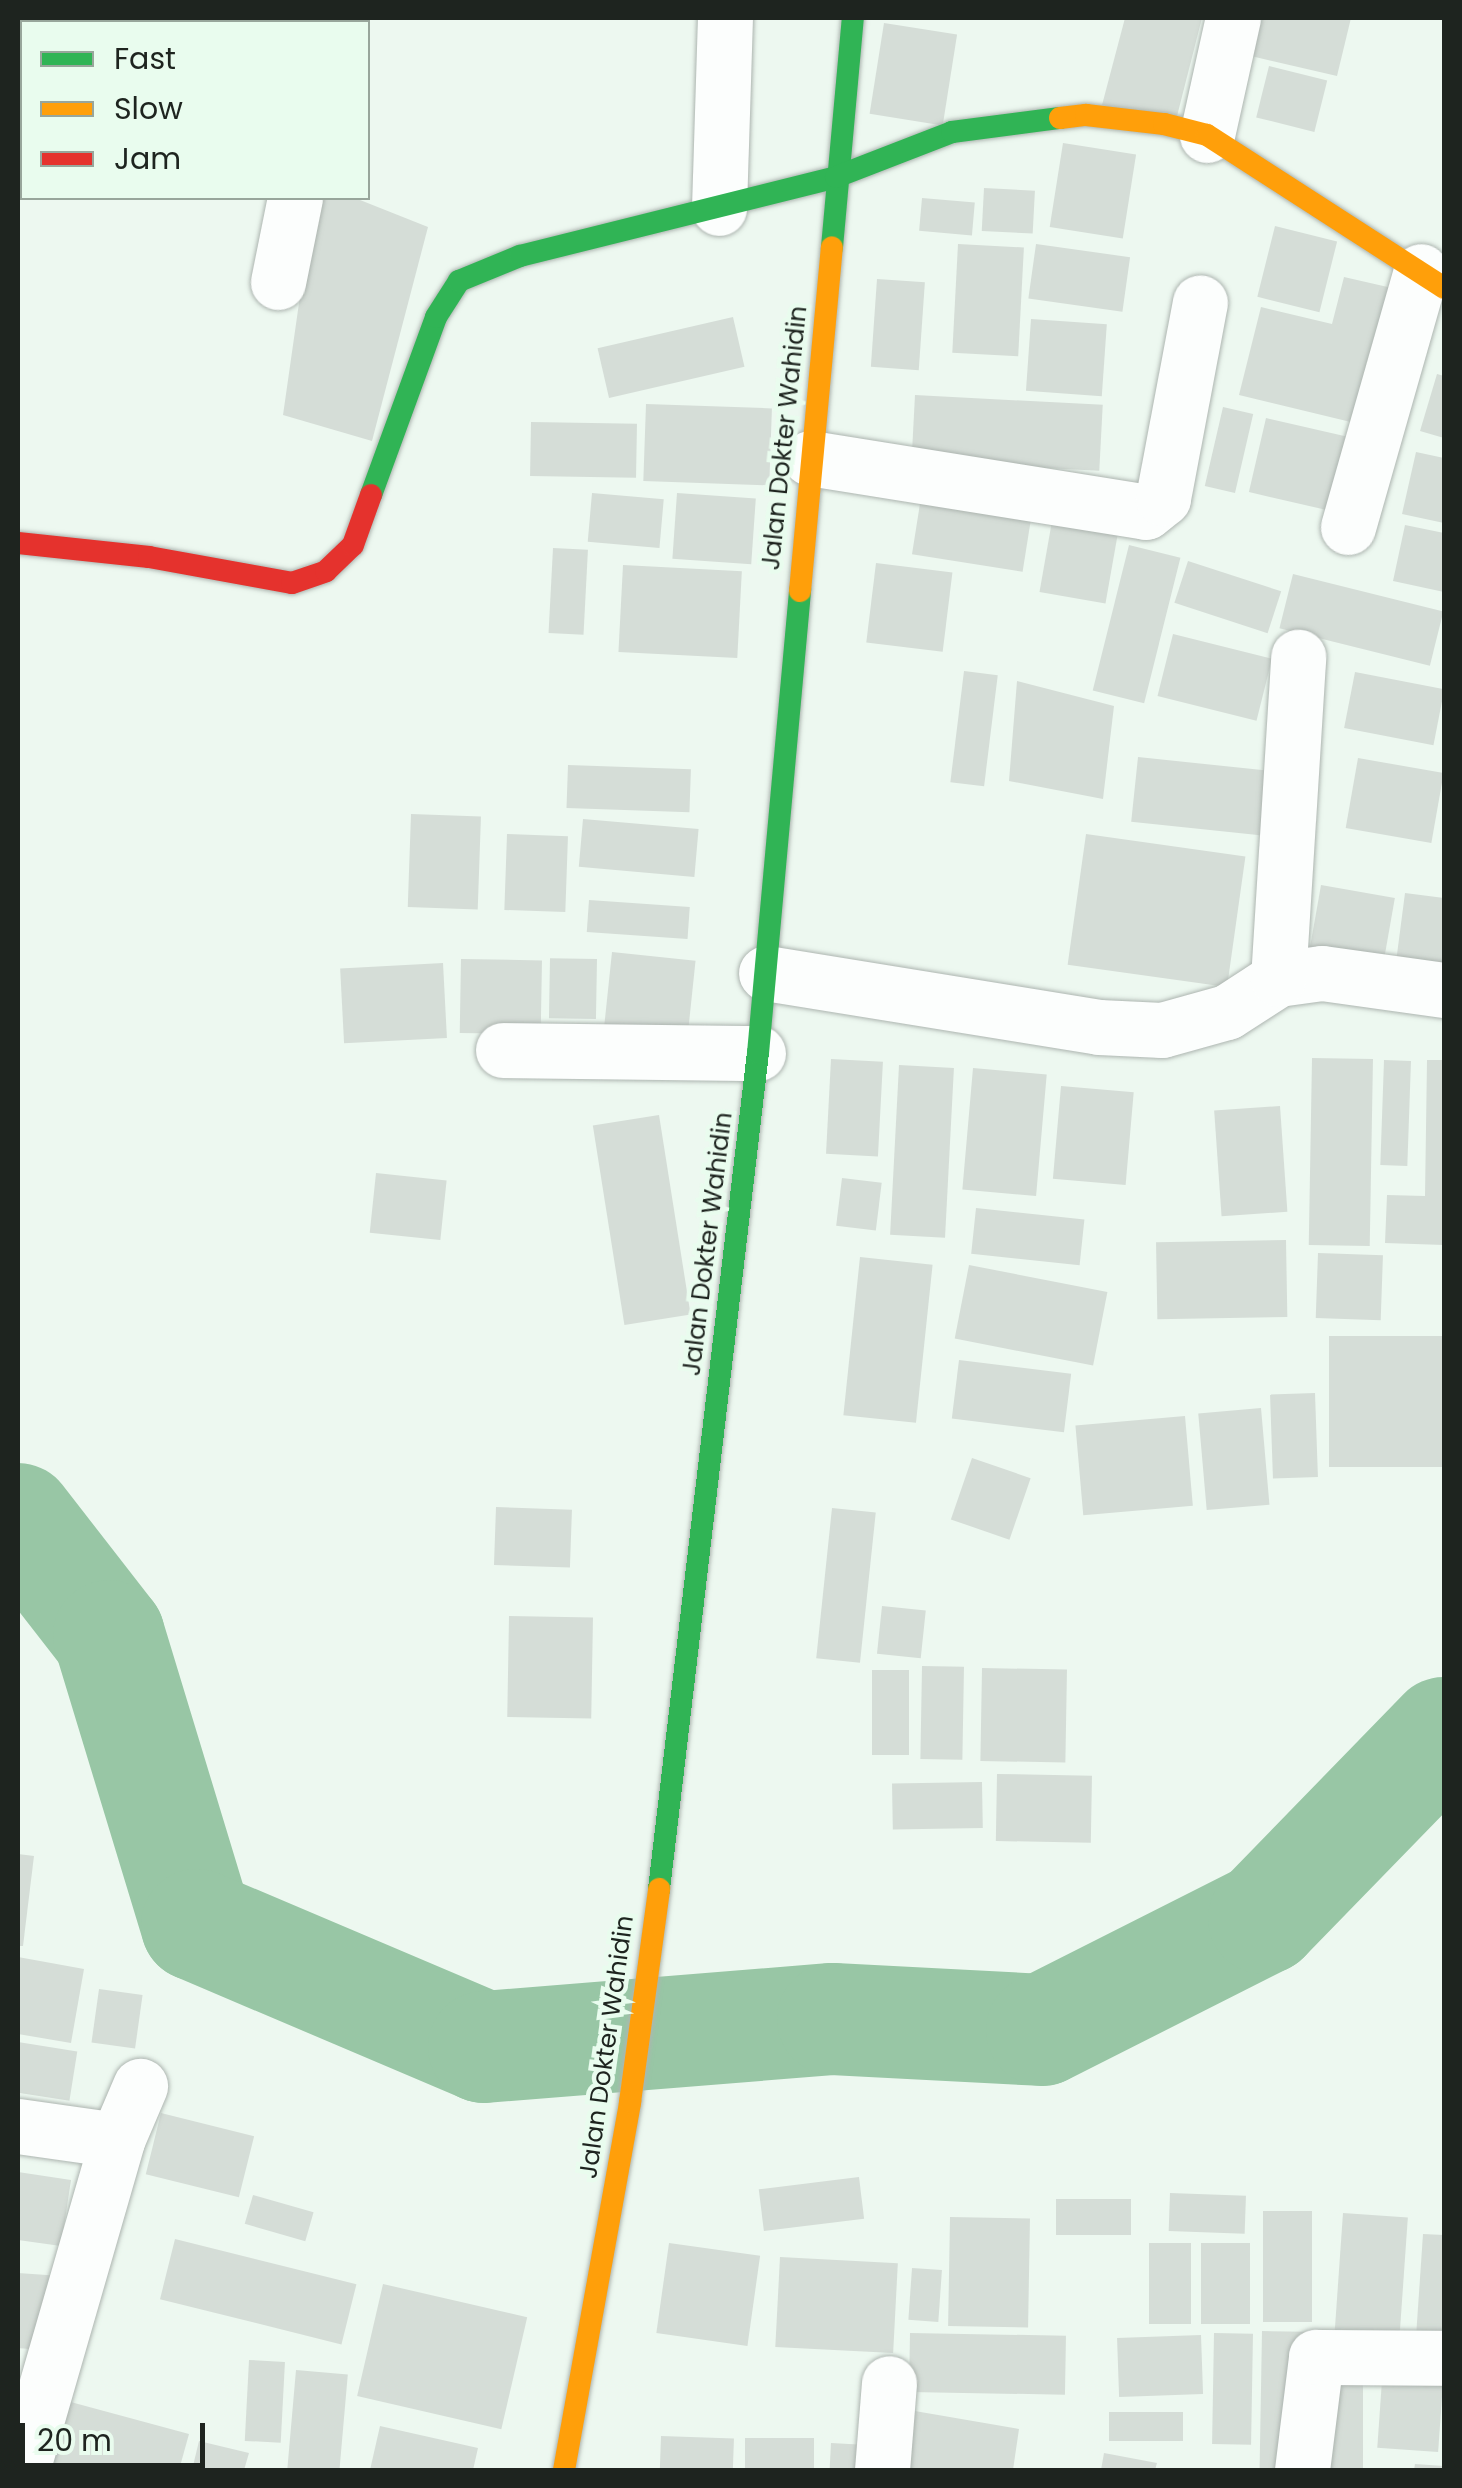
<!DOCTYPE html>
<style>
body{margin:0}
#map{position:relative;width:1462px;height:2488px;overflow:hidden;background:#edf8f0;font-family:Poppins,sans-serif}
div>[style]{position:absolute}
.river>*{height:112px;margin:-56px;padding:0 56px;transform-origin:56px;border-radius:56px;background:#98c6a5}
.building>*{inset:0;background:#d5ddd7;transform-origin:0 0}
.roads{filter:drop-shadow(0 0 2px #adb5b0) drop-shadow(0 0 2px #adb5b0)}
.street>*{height:55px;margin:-27.5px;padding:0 27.5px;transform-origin:27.5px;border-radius:27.5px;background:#fcfefd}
.fast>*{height:22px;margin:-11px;padding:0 11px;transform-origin:11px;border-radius:11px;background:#30b455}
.slow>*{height:22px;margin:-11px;padding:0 11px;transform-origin:11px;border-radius:11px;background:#ff9f0a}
.jam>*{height:22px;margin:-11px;padding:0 11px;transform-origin:11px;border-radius:11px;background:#e5322d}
span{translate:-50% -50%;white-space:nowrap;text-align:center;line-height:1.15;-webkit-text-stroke:9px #e9fcee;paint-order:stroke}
.street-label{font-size:25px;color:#1e241f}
.frame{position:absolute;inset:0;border:20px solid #1e241f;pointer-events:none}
.legend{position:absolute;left:20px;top:20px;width:350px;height:180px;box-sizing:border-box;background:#e9fcee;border:2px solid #98a69b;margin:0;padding:12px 18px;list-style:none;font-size:30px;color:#1e241f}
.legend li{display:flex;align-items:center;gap:20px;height:50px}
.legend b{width:50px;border:2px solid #98a69b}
.scale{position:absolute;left:20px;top:2423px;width:185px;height:45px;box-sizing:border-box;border:5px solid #1e241f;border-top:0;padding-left:12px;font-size:30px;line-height:35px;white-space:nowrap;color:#1e241f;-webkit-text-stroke:8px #e9fcee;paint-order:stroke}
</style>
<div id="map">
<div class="river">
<div style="left:18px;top:1519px;width:148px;rotate:52.1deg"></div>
<div style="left:109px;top:1636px;width:302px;rotate:73.1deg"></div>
<div style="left:197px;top:1925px;width:312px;rotate:23deg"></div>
<div style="left:484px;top:2047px;width:350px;rotate:-4.6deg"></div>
<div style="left:833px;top:2019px;width:209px;rotate:3deg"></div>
<div style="left:1042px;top:2030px;width:249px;rotate:-26.8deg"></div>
<div style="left:1264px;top:1918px;width:258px;rotate:-45.8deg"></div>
</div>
<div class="building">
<div style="clip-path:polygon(1125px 18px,1202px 18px,1175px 124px,1102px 105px)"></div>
<div style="clip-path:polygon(1260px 18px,1351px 18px,1337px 76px,1251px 56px)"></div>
<div style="left:884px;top:23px;width:74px;height:92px;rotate:9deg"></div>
<div style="left:1269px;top:66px;width:60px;height:53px;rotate:14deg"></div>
<div style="left:1063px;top:143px;width:74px;height:85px;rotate:9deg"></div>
<div style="left:984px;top:188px;width:51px;height:43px;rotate:3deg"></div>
<div style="clip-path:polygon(314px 198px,355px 198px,428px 227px,372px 441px,283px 415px)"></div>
<div style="left:922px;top:198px;width:53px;height:33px;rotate:5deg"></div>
<div style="left:1275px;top:226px;width:64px;height:73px;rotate:14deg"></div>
<div style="left:958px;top:244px;width:66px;height:109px;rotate:3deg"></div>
<div style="left:1036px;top:244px;width:95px;height:55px;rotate:8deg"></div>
<div style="clip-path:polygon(1344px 277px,1392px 288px,1359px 424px,1239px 395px,1261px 307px,1332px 324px)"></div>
<div style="left:877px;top:279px;width:48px;height:88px;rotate:4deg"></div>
<div style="left:733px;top:317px;width:51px;height:139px;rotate:77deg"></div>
<div style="left:1031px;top:319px;width:76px;height:72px;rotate:4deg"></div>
<div style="clip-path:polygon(1437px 374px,1444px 376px,1444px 438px,1420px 431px)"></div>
<div style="left:915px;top:395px;width:188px;height:66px;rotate:3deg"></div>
<div style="left:646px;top:404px;width:126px;height:77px;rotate:2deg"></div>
<div style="left:1223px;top:407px;width:31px;height:81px;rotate:13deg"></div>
<div style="left:1266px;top:418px;width:86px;height:76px;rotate:13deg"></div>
<div style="left:531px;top:422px;width:106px;height:54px;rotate:1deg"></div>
<div style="clip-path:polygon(1416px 452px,1444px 458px,1444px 523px,1402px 514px)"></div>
<div style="left:922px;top:491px;width:112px;height:64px;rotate:9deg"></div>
<div style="left:592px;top:493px;width:72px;height:49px;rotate:5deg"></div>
<div style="left:677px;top:493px;width:79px;height:66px;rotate:4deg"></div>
<div style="left:1052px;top:521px;width:67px;height:72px;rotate:10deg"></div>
<div style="clip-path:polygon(1405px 525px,1444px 533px,1444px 592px,1393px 581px)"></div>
<div style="left:1129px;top:545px;width:53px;height:150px;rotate:14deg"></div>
<div style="left:553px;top:548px;width:35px;height:85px;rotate:3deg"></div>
<div style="left:1188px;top:561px;width:98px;height:44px;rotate:18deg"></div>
<div style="left:876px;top:563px;width:77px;height:80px;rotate:7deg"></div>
<div style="left:623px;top:565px;width:119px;height:87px;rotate:3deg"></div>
<div style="left:1293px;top:574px;width:155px;height:56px;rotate:14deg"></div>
<div style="left:1173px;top:634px;width:102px;height:64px;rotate:14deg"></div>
<div style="left:964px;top:671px;width:34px;height:112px;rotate:7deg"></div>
<div style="left:1355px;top:672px;width:91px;height:57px;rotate:11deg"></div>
<div style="clip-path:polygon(1017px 681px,1114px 706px,1103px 799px,1009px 781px)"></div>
<div style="left:1138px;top:757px;width:132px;height:65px;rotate:6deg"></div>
<div style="left:1358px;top:758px;width:87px;height:71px;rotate:10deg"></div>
<div style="left:568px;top:765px;width:123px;height:43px;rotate:2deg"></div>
<div style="left:411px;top:814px;width:70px;height:93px;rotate:2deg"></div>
<div style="left:583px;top:819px;width:116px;height:48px;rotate:5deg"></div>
<div style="left:507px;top:834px;width:61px;height:76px;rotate:2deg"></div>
<div style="left:1086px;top:834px;width:161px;height:132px;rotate:8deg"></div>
<div style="left:1321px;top:885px;width:75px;height:73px;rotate:10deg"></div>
<div style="clip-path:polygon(1405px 893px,1444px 898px,1444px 968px,1396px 962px)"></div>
<div style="left:589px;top:900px;width:101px;height:32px;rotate:4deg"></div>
<div style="left:612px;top:952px;width:84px;height:74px;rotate:6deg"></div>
<div style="left:461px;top:959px;width:81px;height:74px;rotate:1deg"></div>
<div style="left:597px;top:959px;width:60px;height:47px;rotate:91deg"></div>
<div style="left:443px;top:963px;width:75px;height:103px;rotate:87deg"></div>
<div style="left:1312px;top:1058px;width:61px;height:187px;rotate:1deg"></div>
<div style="left:831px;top:1059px;width:52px;height:95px;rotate:3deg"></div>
<div style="left:1384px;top:1060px;width:27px;height:105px;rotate:2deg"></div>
<div style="clip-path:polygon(1427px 1060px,1444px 1060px,1444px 1245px,1385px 1243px,1387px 1195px,1425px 1196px)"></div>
<div style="left:899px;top:1065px;width:55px;height:170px;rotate:3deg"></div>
<div style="left:973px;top:1068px;width:74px;height:122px;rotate:5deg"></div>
<div style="left:1061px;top:1086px;width:73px;height:93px;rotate:5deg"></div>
<div style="left:1280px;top:1106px;width:106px;height:66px;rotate:86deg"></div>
<div style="left:659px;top:1115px;width:202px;height:67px;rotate:81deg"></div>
<div style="left:376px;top:1173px;width:71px;height:60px;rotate:6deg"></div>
<div style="left:842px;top:1178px;width:40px;height:48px;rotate:7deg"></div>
<div style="left:976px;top:1208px;width:109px;height:46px;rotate:6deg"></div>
<div style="left:1286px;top:1240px;width:77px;height:130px;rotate:89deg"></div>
<div style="left:1318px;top:1253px;width:65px;height:65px;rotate:2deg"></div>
<div style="left:860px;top:1257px;width:73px;height:159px;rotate:6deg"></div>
<div style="left:969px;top:1265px;width:141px;height:75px;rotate:11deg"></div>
<div style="left:1444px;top:1336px;width:131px;height:115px;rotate:90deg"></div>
<div style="left:959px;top:1360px;width:113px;height:59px;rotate:7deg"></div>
<div style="left:1315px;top:1393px;width:84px;height:45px;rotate:88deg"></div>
<div style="left:1261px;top:1408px;width:97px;height:63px;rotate:85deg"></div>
<div style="left:1185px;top:1416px;width:90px;height:110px;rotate:85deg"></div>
<div style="left:972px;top:1458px;width:62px;height:65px;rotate:19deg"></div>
<div style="left:496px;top:1507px;width:76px;height:58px;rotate:2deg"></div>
<div style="left:832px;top:1508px;width:44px;height:151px;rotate:6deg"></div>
<div style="left:882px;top:1606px;width:44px;height:48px;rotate:6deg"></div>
<div style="left:509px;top:1616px;width:84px;height:101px;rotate:1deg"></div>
<div style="left:922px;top:1666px;width:42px;height:93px;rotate:1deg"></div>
<div style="left:982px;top:1668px;width:85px;height:93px;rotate:1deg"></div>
<div style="left:872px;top:1670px;width:37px;height:85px"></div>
<div style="left:997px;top:1774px;width:95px;height:67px;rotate:1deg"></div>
<div style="left:982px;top:1782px;width:46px;height:90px;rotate:89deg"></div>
<div style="clip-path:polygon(18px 1854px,34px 1856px,23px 1946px,18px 1946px)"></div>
<div style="clip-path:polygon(18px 1957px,84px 1969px,71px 2043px,18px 2034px)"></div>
<div style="left:99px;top:1989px;width:44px;height:54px;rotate:8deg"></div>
<div style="left:18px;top:2042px;width:60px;height:50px;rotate:9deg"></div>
<div style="left:161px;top:2113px;width:96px;height:63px;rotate:14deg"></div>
<div style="clip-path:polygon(18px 2172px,71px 2180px,61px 2246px,18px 2240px)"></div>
<div style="left:859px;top:2177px;width:42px;height:101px;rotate:83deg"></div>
<div style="left:1170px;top:2193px;width:76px;height:38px;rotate:2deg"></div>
<div style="left:253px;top:2195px;width:63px;height:30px;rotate:16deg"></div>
<div style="left:1056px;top:2199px;width:75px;height:36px"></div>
<div style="left:1263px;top:2211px;width:49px;height:111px"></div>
<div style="left:1343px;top:2213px;width:65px;height:131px;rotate:4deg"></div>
<div style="left:950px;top:2217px;width:80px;height:109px;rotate:1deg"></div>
<div style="clip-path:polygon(1423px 2234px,1444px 2235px,1444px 2340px,1416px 2337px)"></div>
<div style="left:175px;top:2239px;width:187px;height:62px;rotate:14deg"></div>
<div style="left:669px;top:2243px;width:92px;height:91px;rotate:8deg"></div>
<div style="left:1149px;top:2243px;width:42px;height:81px"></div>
<div style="left:1201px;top:2243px;width:49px;height:81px"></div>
<div style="left:780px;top:2257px;width:118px;height:90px;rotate:3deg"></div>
<div style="left:912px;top:2268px;width:30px;height:52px;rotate:4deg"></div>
<div style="left:18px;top:2273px;width:43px;height:75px;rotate:4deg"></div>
<div style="left:383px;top:2284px;width:148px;height:115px;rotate:13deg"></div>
<div style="left:1262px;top:2331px;width:43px;height:139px;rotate:1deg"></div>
<div style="left:910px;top:2333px;width:156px;height:59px;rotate:1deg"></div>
<div style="left:1214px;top:2333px;width:39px;height:111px;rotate:1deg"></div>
<div style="left:1201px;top:2335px;width:59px;height:84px;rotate:88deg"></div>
<div style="left:249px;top:2360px;width:36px;height:81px;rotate:3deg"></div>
<div style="left:1321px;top:2366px;width:42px;height:104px"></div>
<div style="left:1383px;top:2366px;width:61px;height:82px;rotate:4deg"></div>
<div style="left:296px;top:2370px;width:52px;height:100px;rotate:5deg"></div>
<div style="clip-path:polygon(67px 2401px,189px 2434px,179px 2470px,49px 2470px)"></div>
<div style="clip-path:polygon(909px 2410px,1019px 2429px,1013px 2470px,898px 2470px)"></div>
<div style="left:1109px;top:2412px;width:74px;height:29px"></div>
<div style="clip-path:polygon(380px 2426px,478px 2448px,473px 2470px,370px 2470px)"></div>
<div style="left:661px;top:2436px;width:73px;height:34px;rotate:2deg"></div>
<div style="left:745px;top:2438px;width:69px;height:32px"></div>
<div style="clip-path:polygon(199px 2441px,249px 2453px,244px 2470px,192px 2470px)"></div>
<div style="left:831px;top:2443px;width:36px;height:27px;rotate:3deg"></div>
<div style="clip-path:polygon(1104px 2453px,1157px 2463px,1155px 2470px,1101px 2470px)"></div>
<div style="clip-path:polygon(1415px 2464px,1444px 2466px,1444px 2470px,1414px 2470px)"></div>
</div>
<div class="roads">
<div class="street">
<div style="left:332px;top:22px;width:4px;rotate:-76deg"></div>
<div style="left:1207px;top:135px;width:120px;rotate:-77.5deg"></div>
<div style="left:719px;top:208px;width:190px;rotate:-88.2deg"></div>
<div style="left:278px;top:282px;width:86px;rotate:-78.6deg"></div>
<div style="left:810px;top:458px;width:340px;rotate:9.1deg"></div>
<div style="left:1146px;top:512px;width:22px;rotate:-39deg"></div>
<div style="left:1163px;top:498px;width:199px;rotate:-79.3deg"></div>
<div style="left:1348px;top:527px;width:266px;rotate:-74.1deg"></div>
<div style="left:766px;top:973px;width:337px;rotate:9.2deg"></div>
<div style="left:1099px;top:1027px;width:63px;rotate:2.7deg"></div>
<div style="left:1162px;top:1030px;width:67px;rotate:-15.5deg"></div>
<div style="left:1227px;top:1012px;width:61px;rotate:-32.9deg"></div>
<div style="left:1278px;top:979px;width:44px;rotate:-7.8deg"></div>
<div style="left:1322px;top:973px;width:123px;rotate:7.9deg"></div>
<div style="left:1278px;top:979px;width:323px;rotate:-86.4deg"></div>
<div style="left:503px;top:1050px;width:255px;rotate:0.7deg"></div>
<div style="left:18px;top:2126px;width:100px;rotate:8deg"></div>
<div style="left:22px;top:2470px;width:343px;rotate:-73.9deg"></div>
<div style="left:117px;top:2140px;width:59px;rotate:-66.9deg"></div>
<div style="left:882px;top:2470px;width:87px;rotate:-85.4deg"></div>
<div style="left:1302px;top:2470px;width:114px;rotate:-82.9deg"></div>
<div style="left:1316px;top:2357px;width:128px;rotate:0.4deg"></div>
</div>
<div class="fast">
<div style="left:832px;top:247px;width:230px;rotate:-84.8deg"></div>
<div style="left:371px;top:495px;width:189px;rotate:-69.9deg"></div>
<div style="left:436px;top:317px;width:43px;rotate:-57.4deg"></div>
<div style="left:459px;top:281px;width:66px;rotate:-22.3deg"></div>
<div style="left:520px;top:256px;width:326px;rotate:-14deg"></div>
<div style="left:836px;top:177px;width:124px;rotate:-21.2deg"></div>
<div style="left:952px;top:132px;width:109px;rotate:-7.4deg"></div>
<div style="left:659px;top:1889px;width:842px;rotate:-83.25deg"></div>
<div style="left:758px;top:1053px;width:464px;rotate:-84.8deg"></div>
</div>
<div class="slow">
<div style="left:1060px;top:118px;width:26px;rotate:-7deg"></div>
<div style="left:1086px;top:115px;width:79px;rotate:6.6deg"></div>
<div style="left:1164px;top:124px;width:44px;rotate:14.3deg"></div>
<div style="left:1207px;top:135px;width:282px;rotate:32.8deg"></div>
<div style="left:800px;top:591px;width:345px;rotate:-84.7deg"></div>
<div style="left:564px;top:2470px;width:374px;rotate:-79.8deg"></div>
<div style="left:630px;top:2102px;width:215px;rotate:-82.2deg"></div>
</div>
<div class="jam">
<div style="left:18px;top:543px;width:132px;rotate:6.1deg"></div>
<div style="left:149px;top:557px;width:145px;rotate:10.3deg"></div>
<div style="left:292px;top:583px;width:36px;rotate:-19deg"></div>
<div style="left:326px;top:571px;width:37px;rotate:-44deg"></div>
<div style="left:353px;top:545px;width:53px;rotate:-70.2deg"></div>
</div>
</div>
<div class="street-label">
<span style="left:785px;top:438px;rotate:-84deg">Jalan Dokter Wahidin</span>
<span style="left:708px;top:1244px;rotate:-83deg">Jalan Dokter Wahidin</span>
<span style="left:607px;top:2047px;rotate:-82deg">Jalan Dokter Wahidin</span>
</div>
<div class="frame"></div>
<ul class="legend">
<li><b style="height:12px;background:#30b455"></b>Fast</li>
<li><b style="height:12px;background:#ff9f0a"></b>Slow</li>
<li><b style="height:12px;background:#e5322d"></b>Jam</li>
</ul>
<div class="scale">20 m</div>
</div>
